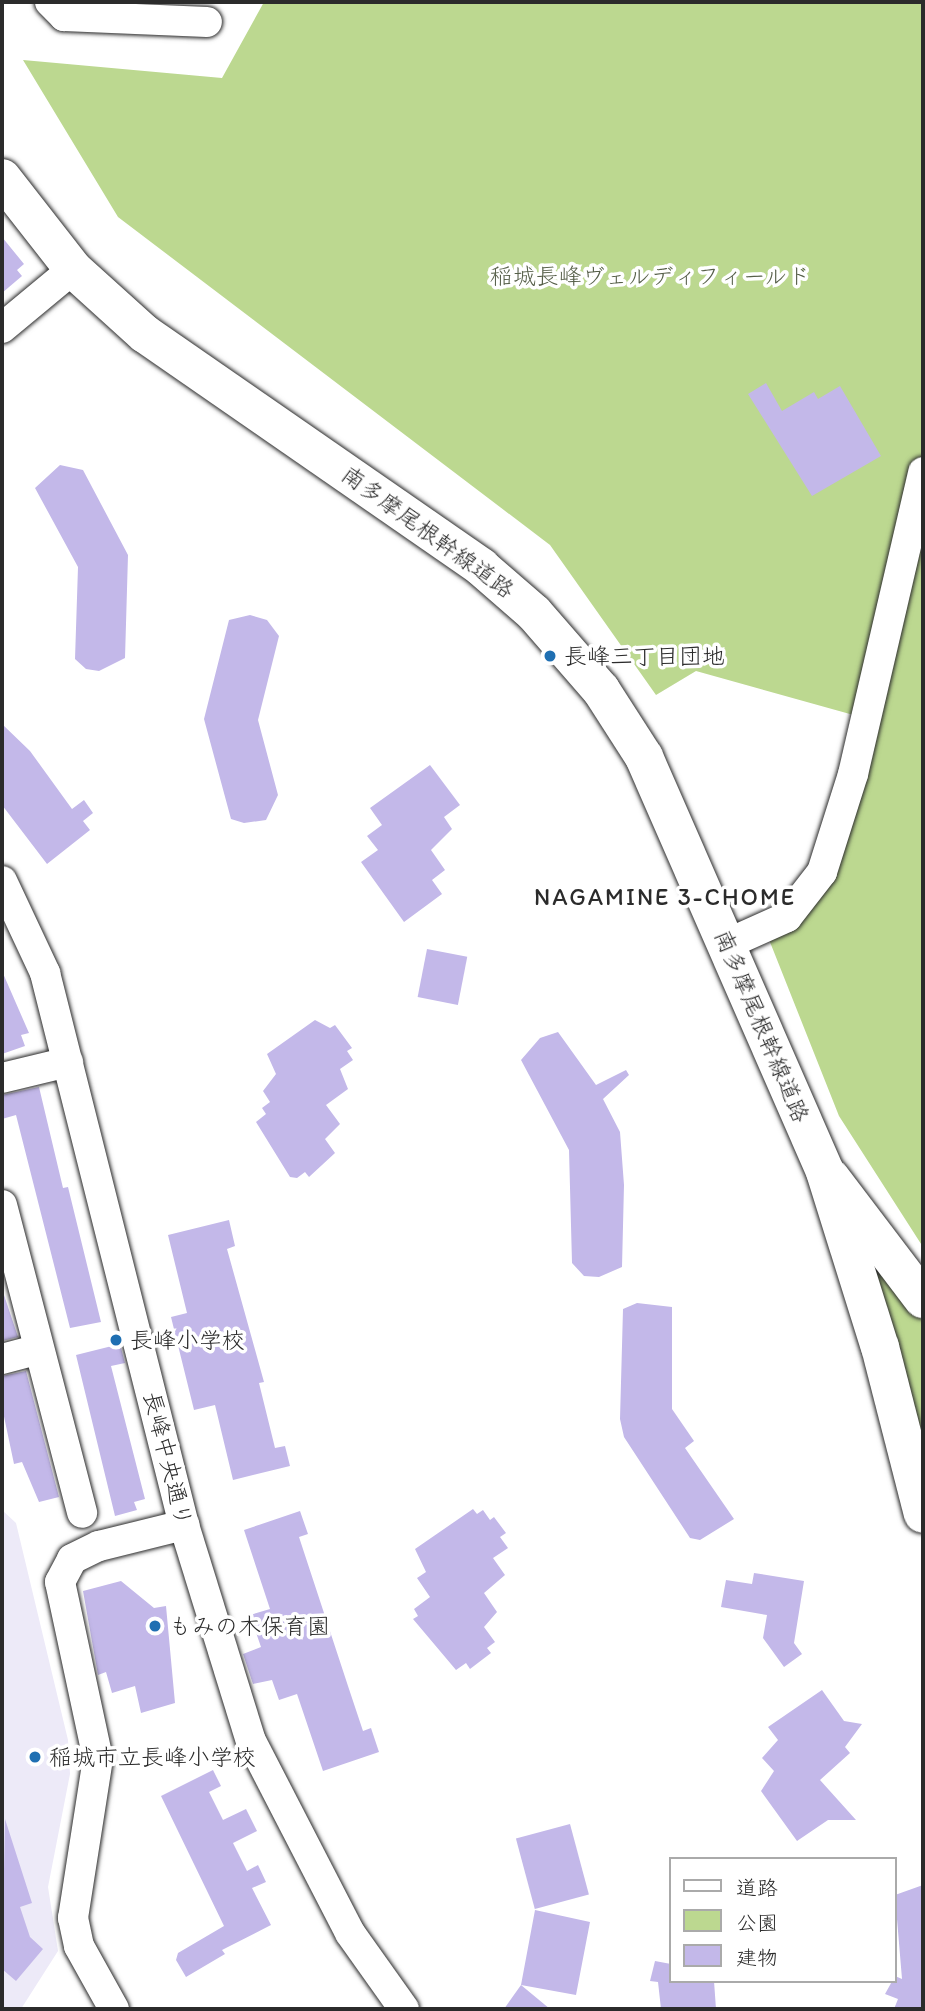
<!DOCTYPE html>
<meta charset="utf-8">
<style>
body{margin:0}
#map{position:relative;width:925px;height:2011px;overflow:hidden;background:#fff;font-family:Itim,"Klee One",sans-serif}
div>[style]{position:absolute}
.built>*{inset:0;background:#edeaf8}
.green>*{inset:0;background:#bcd890}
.building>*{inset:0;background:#c3b8e9;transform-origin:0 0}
.roads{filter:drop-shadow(0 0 2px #2b2b2b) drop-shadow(0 0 2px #2b2b2b)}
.minor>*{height:30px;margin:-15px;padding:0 15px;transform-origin:15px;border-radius:15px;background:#fff}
.major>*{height:38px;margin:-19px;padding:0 19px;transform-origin:19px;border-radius:19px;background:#fff}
.dots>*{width:19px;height:19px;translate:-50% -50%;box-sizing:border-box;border:4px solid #fff;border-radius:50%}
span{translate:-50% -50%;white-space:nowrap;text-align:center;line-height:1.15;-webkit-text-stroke:7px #fff;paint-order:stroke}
.park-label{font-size:23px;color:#565f49}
.street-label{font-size:23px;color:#2b2b2b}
.poi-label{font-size:23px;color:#2b2b2b}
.left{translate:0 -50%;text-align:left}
.neighbourhood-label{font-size:24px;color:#2b2b2b;letter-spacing:2px}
.frame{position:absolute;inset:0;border:4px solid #2b2b2b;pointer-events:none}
.legend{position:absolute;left:669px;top:1857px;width:228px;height:126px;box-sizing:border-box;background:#fff;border:2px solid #aaa;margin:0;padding:9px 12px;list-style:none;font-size:21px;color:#2b2b2b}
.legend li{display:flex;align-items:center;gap:14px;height:35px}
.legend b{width:35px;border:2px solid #aaa}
</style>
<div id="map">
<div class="built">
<div style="clip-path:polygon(2px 1510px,16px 1523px,68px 1740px,70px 1774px,48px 1887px,58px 1951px,21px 2009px,2px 2009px)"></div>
</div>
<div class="green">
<div style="clip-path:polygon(264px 2px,923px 2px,923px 1247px,839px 1116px,768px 937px,796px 924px,875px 721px,696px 671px,656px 695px,550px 545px,118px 217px,23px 60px,222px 78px)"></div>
<div style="clip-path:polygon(868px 1238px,923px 1318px,923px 1479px)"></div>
</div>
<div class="building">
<div style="clip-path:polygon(2px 237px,24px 264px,17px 270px,22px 276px,2px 293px)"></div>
<div style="clip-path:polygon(766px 383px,782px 411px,814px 392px,818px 399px,840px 386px,881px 456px,812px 496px,748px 394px)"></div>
<div style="clip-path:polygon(60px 465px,83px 470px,128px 555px,125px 658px,99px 671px,86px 669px,75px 659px,78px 567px,35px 488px)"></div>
<div style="clip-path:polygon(250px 615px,267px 620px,279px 636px,258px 720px,278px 795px,266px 820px,244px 823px,231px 819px,204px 719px,229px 620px)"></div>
<div style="clip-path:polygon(2px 724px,30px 751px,72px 809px,84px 800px,93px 813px,83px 821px,90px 830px,47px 864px,2px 805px)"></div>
<div style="clip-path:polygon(430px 765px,460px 805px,444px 817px,452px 829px,431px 850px,445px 870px,432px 880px,442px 894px,404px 922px,361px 862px,378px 850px,367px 836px,382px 825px,370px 808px)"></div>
<div style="left:427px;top:949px;width:41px;height:49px;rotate:11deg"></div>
<div style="clip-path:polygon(2px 971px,29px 1033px,21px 1035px,25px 1046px,2px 1054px)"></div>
<div style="clip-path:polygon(315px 1020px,330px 1028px,335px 1025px,352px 1048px,347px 1051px,353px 1060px,340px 1069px,348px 1089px,326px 1105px,340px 1124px,325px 1139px,335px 1153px,309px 1177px,305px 1172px,297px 1178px,290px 1177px,256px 1122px,266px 1114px,262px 1108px,270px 1102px,263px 1091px,276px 1074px,267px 1054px)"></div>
<div style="clip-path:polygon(558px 1032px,596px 1085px,626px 1070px,629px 1075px,603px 1099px,620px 1132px,624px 1185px,622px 1267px,599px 1277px,584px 1276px,572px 1263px,569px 1150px,521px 1060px,540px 1038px)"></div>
<div style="clip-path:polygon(39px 1087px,63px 1188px,68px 1187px,101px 1322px,70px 1328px,16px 1115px,2px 1119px,2px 1095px)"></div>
<div style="clip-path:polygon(229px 1220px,235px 1246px,227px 1249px,264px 1382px,259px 1383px,275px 1448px,285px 1446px,290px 1466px,233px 1480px,215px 1405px,194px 1410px,171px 1317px,187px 1313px,168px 1235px)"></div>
<div style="clip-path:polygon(2px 1289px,18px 1337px,2px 1341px)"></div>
<div style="clip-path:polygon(637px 1303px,672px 1307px,672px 1409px,694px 1441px,685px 1448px,734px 1519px,700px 1540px,690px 1538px,624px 1437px,620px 1419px,623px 1309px)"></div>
<div style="clip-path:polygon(120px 1344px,125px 1363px,111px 1366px,145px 1499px,134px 1502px,137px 1510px,115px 1516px,76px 1355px)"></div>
<div style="clip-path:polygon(26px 1371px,59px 1497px,39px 1502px,22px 1462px,14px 1464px,2px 1407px,2px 1376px)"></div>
<div style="clip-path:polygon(473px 1509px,477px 1514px,483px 1510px,490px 1520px,494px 1517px,506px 1533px,500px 1537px,508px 1548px,493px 1558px,505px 1575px,484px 1593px,497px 1612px,484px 1627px,495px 1642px,487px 1648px,491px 1653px,470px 1669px,466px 1663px,456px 1670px,413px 1619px,418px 1616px,414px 1609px,430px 1597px,417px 1578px,426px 1572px,415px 1549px)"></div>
<div style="clip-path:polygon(300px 1511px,308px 1534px,299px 1537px,348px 1686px,363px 1731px,371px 1728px,379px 1752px,323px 1771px,297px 1694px,279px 1700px,272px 1680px,253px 1684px,243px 1654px,261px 1647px,250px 1615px,270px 1609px,244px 1530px)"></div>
<div style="clip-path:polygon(754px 1573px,804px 1581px,794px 1643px,802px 1654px,784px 1667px,763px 1638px,767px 1615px,721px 1607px,726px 1580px,752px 1584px)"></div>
<div style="clip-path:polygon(121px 1581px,154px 1608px,166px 1606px,175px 1703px,141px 1713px,135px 1686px,112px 1693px,106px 1672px,98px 1675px,83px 1591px)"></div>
<div style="clip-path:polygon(822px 1690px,844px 1721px,862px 1724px,845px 1747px,850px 1753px,820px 1780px,856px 1820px,828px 1820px,797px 1841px,761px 1791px,774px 1771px,762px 1758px,778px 1740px,768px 1727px)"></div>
<div style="clip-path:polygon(213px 1770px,221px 1786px,209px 1792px,223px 1820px,246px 1809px,257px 1831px,233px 1843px,247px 1871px,258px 1865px,266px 1882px,252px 1888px,271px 1925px,222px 1950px,225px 1954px,186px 1977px,176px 1960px,178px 1953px,224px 1926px,161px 1796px)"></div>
<div style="clip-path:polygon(5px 1819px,32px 1903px,20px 1907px,30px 1937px,43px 1949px,16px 1981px,2px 1969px)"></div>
<div style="left:570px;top:1824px;width:73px;height:56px;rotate:75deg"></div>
<div style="clip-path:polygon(923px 1885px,923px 2009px,894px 2009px,898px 1999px,885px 1994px,895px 1976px,902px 1979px,895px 1895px)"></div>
<div style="clip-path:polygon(535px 1910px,590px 1922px,576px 1995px,521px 1985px,550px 2009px,504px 2009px,521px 1985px)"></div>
<div style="clip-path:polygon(655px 1961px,671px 1964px,671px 1981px,714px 1981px,716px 2009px,661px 2009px,658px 1982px,650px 1981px)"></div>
</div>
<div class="roads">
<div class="minor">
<div style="left:50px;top:2px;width:20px;rotate:45deg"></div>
<div style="left:64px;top:16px;width:143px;rotate:2.4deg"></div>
<div style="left:2px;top:328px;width:92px;rotate:-39.7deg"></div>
<div style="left:2px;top:881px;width:102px;rotate:64.9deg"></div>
<div style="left:45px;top:973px;width:569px;rotate:75.87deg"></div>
<div style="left:184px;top:1525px;width:226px;rotate:72.8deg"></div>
<div style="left:251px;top:1741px;width:216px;rotate:62.7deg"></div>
<div style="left:350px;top:1933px;width:93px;rotate:54.6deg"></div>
<div style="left:727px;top:944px;width:66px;rotate:-24.2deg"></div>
<div style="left:787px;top:917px;width:57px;rotate:-52.1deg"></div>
<div style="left:822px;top:872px;width:103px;rotate:-72.4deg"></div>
<div style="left:853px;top:774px;width:310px;rotate:-76.9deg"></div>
<div style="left:2px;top:1078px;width:68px;rotate:-13.6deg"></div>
<div style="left:2px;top:1205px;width:318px;rotate:75.4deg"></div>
<div style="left:2px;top:1359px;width:38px;rotate:-15deg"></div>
<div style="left:114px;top:2009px;width:72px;rotate:-119.1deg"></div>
<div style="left:79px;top:1946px;width:29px;rotate:-102deg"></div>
<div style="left:73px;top:1918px;width:161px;rotate:-81.1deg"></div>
<div style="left:98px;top:1759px;width:181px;rotate:-102.1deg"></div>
<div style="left:60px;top:1582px;width:26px;rotate:-62deg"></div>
<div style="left:72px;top:1559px;width:30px;rotate:-26deg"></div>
<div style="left:99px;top:1546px;width:88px;rotate:-13.9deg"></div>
</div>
<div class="major">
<div style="left:2px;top:178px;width:115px;rotate:52deg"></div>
<div style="left:73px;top:269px;width:97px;rotate:42.1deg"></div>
<div style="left:145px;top:334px;width:409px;rotate:34.7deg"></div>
<div style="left:481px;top:567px;width:70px;rotate:41deg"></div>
<div style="left:534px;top:613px;width:102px;rotate:49deg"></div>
<div style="left:601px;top:690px;width:80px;rotate:57.3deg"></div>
<div style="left:644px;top:757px;width:453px;rotate:66.4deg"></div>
<div style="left:825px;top:1172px;width:183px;rotate:72.6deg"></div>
<div style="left:880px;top:1347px;width:172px;rotate:75.6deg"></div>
<div style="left:831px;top:1178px;width:152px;rotate:52.8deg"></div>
</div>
</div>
<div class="dots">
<div style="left:550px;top:656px;background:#1f6fb2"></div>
<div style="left:116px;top:1340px;background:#1f6fb2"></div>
<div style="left:155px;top:1626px;background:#1f6fb2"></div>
<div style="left:35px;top:1757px;background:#1f6fb2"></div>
</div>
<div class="park-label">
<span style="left:650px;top:276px">稲城長峰ヴェルディフィールド</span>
</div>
<div class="street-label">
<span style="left:428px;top:532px;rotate:36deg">南多摩尾根幹線道路</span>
<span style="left:762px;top:1026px;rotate:67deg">南多摩尾根幹線道路</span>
<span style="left:168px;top:1459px;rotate:76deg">長峰中央通り</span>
</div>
<div class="poi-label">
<span class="left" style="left:564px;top:656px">長峰三丁目団地</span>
<span class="left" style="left:130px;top:1340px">長峰小学校</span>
<span class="left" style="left:169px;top:1626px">もみの木保育園</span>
<span class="left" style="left:49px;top:1757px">稲城市立長峰小学校</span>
</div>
<div class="neighbourhood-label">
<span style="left:665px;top:897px">NAGAMINE 3-CHOME</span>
</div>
<div class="frame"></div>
<ul class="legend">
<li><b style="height:9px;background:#fff"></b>道路</li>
<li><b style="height:19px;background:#bcd890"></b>公園</li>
<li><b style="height:19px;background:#c3b8e9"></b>建物</li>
</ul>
</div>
